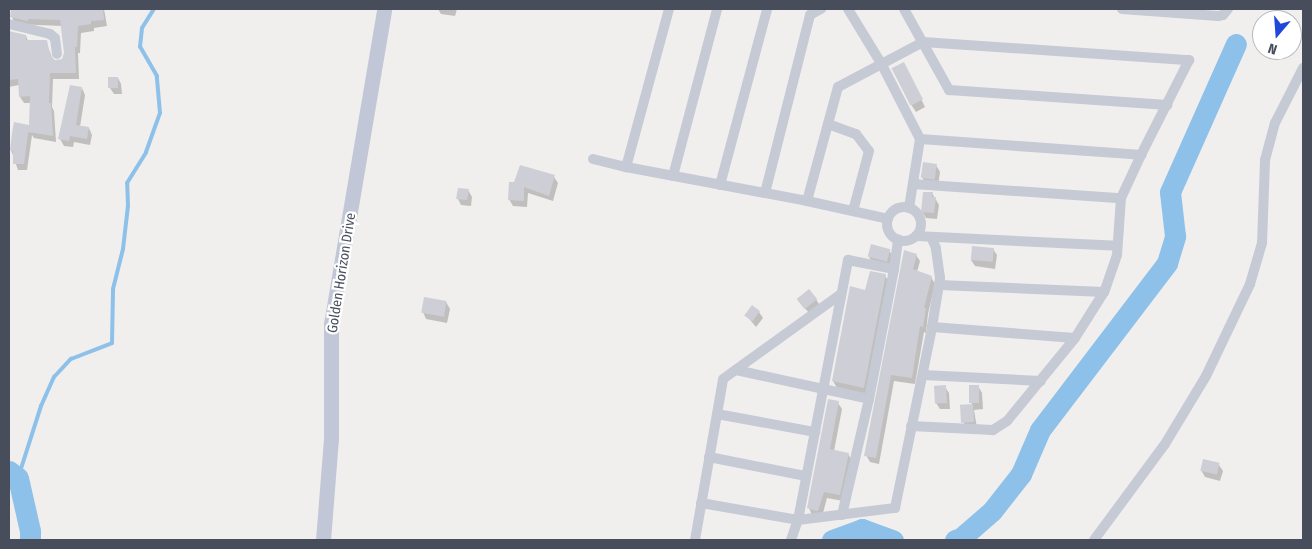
<!DOCTYPE html>
<style>
body{margin:0}
#map{position:relative;width:1312px;height:549px;overflow:hidden;background:#f1efee;font-family:"Fira Sans Condensed",sans-serif}
div>[style]{position:absolute}
.shadow>*{inset:0;background:#0003}
.stream>*{height:4px;margin:-2px;padding:0 2px;transform-origin:2px;border-radius:2px;background:#8dc1e9}
.river>*{height:21px;margin:-10.5px;padding:0 10.5px;transform-origin:10.5px;border-radius:10.5px;background:#8dc1e9}
.building>*{inset:0;background:#cecfd6;transform-origin:0 0}
.street>*{height:10px;margin:-5px;padding:0 5px;transform-origin:5px;border-radius:5px;background:#c5cad5}
.street>.ring{margin:-5px;padding:0;box-sizing:content-box;background:none;border:10px solid #c5cad5;border-radius:50%}
.secondary>*{height:15px;margin:-7.5px;padding:0 7.5px;transform-origin:7.5px;border-radius:7.5px;background:#c2c7d7}
span{translate:-50% -50%;white-space:nowrap;text-align:center;line-height:1.15;-webkit-text-stroke:4.5px #fff;paint-order:stroke}
.street-label{font-size:14px;color:#474d5b}
.frame{position:absolute;inset:0;border:10px solid #474d5b;pointer-events:none}
.north{position:absolute;left:1252px;top:10px;width:50px;height:50px;box-sizing:border-box;background:#fff;border:1px solid #b5b8bd;border-radius:50%;rotate:198deg;font-size:14px;font-weight:700;line-height:20px;text-align:center;color:#474d5b}
.north::after{content:'';display:block;margin:auto;width:18px;height:22px;background:#1f48da;clip-path:polygon(50% 0,100% 100%,50% 72%,0 100%)}
</style>
<div id="map">
<div class="shadow">
<div style="clip-path:polygon(12px 9px,104px 9px,107px 26px,94px 28px,94px 31px,81px 33px,80px 53px,78px 53px,79px 79px,53px 79px,52px 107px,54px 111px,56px 142px,34px 138px,32px 135px,27px 170px,18px 170px,11px 150px,30px 126px,31px 103px,24px 103px,20px 97px,19px 85px,9px 87px,9px 33px,26px 36px,28px 41px,46px 42px,53px 60px,62px 61px,65px 54px,62px 26px,15px 24px,12px 17px)"></div>
<div style="clip-path:polygon(438px 9px,457px 9px,455px 16px,441px 14px)"></div>
<div style="clip-path:polygon(907px 70px,925px 107px,916px 112px,912px 106px)"></div>
<div style="clip-path:polygon(118px 78px,121px 84px,122px 94px,114px 94px,110px 88px)"></div>
<div style="clip-path:polygon(82px 88px,85px 95px,80px 127px,89px 128px,92px 135px,90px 145px,74px 142px,73px 147px,64px 146px,60px 139px)"></div>
<div style="clip-path:polygon(936px 165px,940px 172px,938px 185px,926px 184px,922px 177px)"></div>
<div style="clip-path:polygon(554px 177px,558px 183px,553px 201px,528px 193px,527px 207px,513px 206px,509px 199px,515px 183px)"></div>
<div style="clip-path:polygon(468px 190px,472px 197px,471px 206px,461px 205px,458px 199px)"></div>
<div style="clip-path:polygon(932px 193px,939px 205px,937px 219px,926px 218px,922px 211px)"></div>
<div style="clip-path:polygon(993px 249px,997px 255px,995px 269px,975px 266px,971px 260px)"></div>
<div style="clip-path:polygon(889px 250px,893px 257px,891px 267px,873px 263px,869px 257px)"></div>
<div style="clip-path:polygon(916px 255px,920px 261px,917px 272px,931px 277px,935px 284px,928px 314px,926px 333px,924px 332px,915px 384px,894px 381px,879px 464px,870px 462px,866px 455px)"></div>
<div style="clip-path:polygon(885px 276px,889px 282px,867px 394px,837px 388px,833px 381px,866px 291px)"></div>
<div style="clip-path:polygon(816px 299px,820px 306px,810px 314px,802px 305px)"></div>
<div style="clip-path:polygon(446px 302px,450px 309px,447px 323px,426px 319px,423px 312px)"></div>
<div style="clip-path:polygon(759px 312px,763px 318px,756px 327px,746px 315px)"></div>
<div style="clip-path:polygon(978px 386px,982px 393px,983px 409px,974px 410px,977px 428px,966px 428px,963px 421px,973px 405px,971px 403px)"></div>
<div style="clip-path:polygon(945px 387px,949px 393px,950px 409px,940px 409px,936px 403px)"></div>
<div style="clip-path:polygon(838px 403px,842px 409px,834px 451px,848px 454px,852px 461px,843px 501px,827px 498px,822px 517px,812px 515px,809px 508px)"></div>
<div style="clip-path:polygon(1219px 465px,1223px 471px,1220px 481px,1205px 477px,1201px 470px)"></div>
</div>
<div class="stream">
<div style="left:18px;top:478px;width:76px;rotate:-72.3deg"></div>
<div style="left:41px;top:406px;width:32px;rotate:-66deg"></div>
<div style="left:54px;top:377px;width:25px;rotate:-47deg"></div>
<div style="left:71px;top:359px;width:44px;rotate:-21.3deg"></div>
<div style="left:112px;top:343px;width:54px;rotate:-88.9deg"></div>
<div style="left:113px;top:289px;width:41px;rotate:-76deg"></div>
<div style="left:123px;top:249px;width:43px;rotate:-83.4deg"></div>
<div style="left:128px;top:206px;width:23px;rotate:-92deg"></div>
<div style="left:127px;top:183px;width:36px;rotate:-58deg"></div>
<div style="left:146px;top:152px;width:41px;rotate:-70.3deg"></div>
<div style="left:160px;top:113px;width:37px;rotate:-95deg"></div>
<div style="left:157px;top:76px;width:34px;rotate:-120deg"></div>
<div style="left:140px;top:47px;width:19px;rotate:-84deg"></div>
<div style="left:142px;top:28px;width:22px;rotate:-58deg"></div>
</div>
<div class="river">
<div style="left:9px;top:471px;width:11px;rotate:38deg"></div>
<div style="left:18px;top:478px;width:54px;rotate:77.2deg"></div>
<div style="left:30px;top:531px;width:9px;rotate:90deg"></div>
<div style="left:832px;top:540px;width:32px;rotate:-20deg"></div>
<div style="left:862px;top:529px;width:33px;rotate:20deg"></div>
<div style="left:955px;top:540px;width:6px;rotate:-18deg"></div>
<div style="left:961px;top:538px;width:41px;rotate:-41.1deg"></div>
<div style="left:992px;top:511px;width:47px;rotate:-51.9deg"></div>
<div style="left:1021px;top:474px;width:48px;rotate:-66.6deg"></div>
<div style="left:1040px;top:430px;width:210px;rotate:-52.7deg"></div>
<div style="left:1167px;top:263px;width:28px;rotate:-73deg"></div>
<div style="left:1175px;top:236px;width:44px;rotate:-96.5deg"></div>
<div style="left:1170px;top:192px;width:162px;rotate:-66deg"></div>
</div>
<div class="building">
<div style="clip-path:polygon(11px 9px,103px 9px,104px 20px,91px 21px,91px 24px,78px 26px,77px 47px,75px 47px,76px 73px,50px 73px,49px 103px,51px 103px,53px 136px,28px 132px,29px 126px,24px 164px,13px 164px,13px 151px,10px 150px,12px 133px,14px 122px,29px 125px,30px 96px,19px 97px,18px 79px,9px 80px,9px 31px,26px 35px,26px 40px,47px 40px,50px 55px,55px 60px,62px 59px,64px 53px,60px 20px,28px 19px,28px 21px,10px 17px)"></div>
<div style="left:904px;top:62px;width:42px;height:14px;rotate:63deg"></div>
<div style="left:108px;top:77px;width:10px;height:11px"></div>
<div style="clip-path:polygon(70px 85px,82px 87px,76px 125px,89px 127px,87px 139px,70px 136px,69px 141px,58px 139px)"></div>
<div style="left:923px;top:162px;width:14px;height:16px;rotate:8deg"></div>
<div style="clip-path:polygon(520px 165px,555px 175px,549px 196px,524px 187px,524px 201px,508px 200px,509px 182px,514px 182px)"></div>
<div style="clip-path:polygon(458px 188px,469px 189px,467px 200px,456px 199px)"></div>
<div style="clip-path:polygon(923px 192px,933px 192px,932px 197px,936px 197px,934px 213px,921px 212px)"></div>
<div style="left:871px;top:244px;width:20px;height:13px;rotate:15deg"></div>
<div style="left:972px;top:246px;width:22px;height:14px;rotate:5deg"></div>
<div style="clip-path:polygon(904px 250px,917px 254px,913px 269px,932px 276px,924px 308px,926px 308px,923px 327px,920px 326px,912px 378px,891px 375px,876px 458px,864px 456px)"></div>
<div style="clip-path:polygon(870px 271px,886px 274px,864px 388px,832px 381px,850px 286px,865px 290px)"></div>
<div style="left:809px;top:289px;width:13px;height:16px;rotate:51deg"></div>
<div style="left:424px;top:297px;width:23px;height:16px;rotate:10deg"></div>
<div style="left:752px;top:305px;width:10px;height:13px;rotate:37deg"></div>
<div style="left:946px;top:385px;width:18px;height:12px;rotate:87deg"></div>
<div style="left:969px;top:385px;width:10px;height:18px"></div>
<div style="clip-path:polygon(828px 399px,839px 401px,830px 449px,849px 453px,840px 495px,824px 492px,818px 511px,816px 511px,807px 508px)"></div>
<div style="left:973px;top:404px;width:18px;height:13px;rotate:87deg"></div>
<div style="left:1203px;top:459px;width:17px;height:12px;rotate:13deg"></div>
</div>
<div class="street">
<div style="left:669px;top:9px;width:164px;rotate:105.2deg"></div>
<div style="left:626px;top:167px;width:184px;rotate:10.6deg"></div>
<div style="left:807px;top:201px;width:83px;rotate:12.5deg"></div>
<div style="left:848px;top:9px;width:63px;rotate:58.6deg"></div>
<div style="left:881px;top:63px;width:85px;rotate:62.8deg"></div>
<div style="left:920px;top:139px;width:70px;rotate:99.1deg"></div>
<div style="left:904px;top:9px;width:93px;rotate:60.9deg"></div>
<div style="left:949px;top:90px;width:219px;rotate:3.9deg"></div>
<div style="left:1122px;top:9px;width:96px;rotate:4.2deg"></div>
<div style="left:1218px;top:16px;width:5px;rotate:-11deg"></div>
<div style="left:1223px;top:15px;width:8px;rotate:-50deg"></div>
<div style="left:9px;top:24px;width:42px;rotate:13.7deg"></div>
<div style="left:50px;top:34px;width:6px;rotate:39deg"></div>
<div style="left:55px;top:38px;width:16px;rotate:83deg"></div>
<div style="left:828px;top:124px;width:30px;rotate:20deg"></div>
<div style="left:856px;top:134px;width:21px;rotate:53deg"></div>
<div style="left:869px;top:151px;width:62px;rotate:104.9deg"></div>
<div style="left:920px;top:139px;width:222px;rotate:4.1deg"></div>
<div style="left:593px;top:159px;width:34px;rotate:14deg"></div>
<div style="left:673px;top:176px;width:173px;rotate:-75.2deg"></div>
<div style="left:913px;top:184px;width:208px;rotate:3.9deg"></div>
<div style="left:720px;top:185px;width:182px;rotate:-75deg"></div>
<div style="left:765px;top:193px;width:184px;rotate:-75.8deg"></div>
<div style="left:810px;top:15px;width:13px;rotate:-29deg"></div>
<div style="left:807px;top:201px;width:118px;rotate:-74.8deg"></div>
<div style="left:838px;top:87px;width:96px;rotate:-27.9deg"></div>
<div style="left:923px;top:42px;width:267px;rotate:3.9deg"></div>
<div style="left:1189px;top:60px;width:106px;rotate:116.8deg"></div>
<div style="left:1141px;top:155px;width:47px;rotate:114.9deg"></div>
<div style="left:1121px;top:198px;width:57px;rotate:94deg"></div>
<div style="left:1117px;top:255px;width:39px;rotate:109deg"></div>
<div style="left:1104px;top:292px;width:54px;rotate:122.2deg"></div>
<div style="left:1075px;top:338px;width:107px;rotate:129.3deg"></div>
<div style="left:1007px;top:421px;width:17px;rotate:147deg"></div>
<div style="left:993px;top:430px;width:82px;rotate:-177.2deg"></div>
<div class="ring" style="left:887px;top:207px;width:24px;height:24px"></div>
<div style="left:916px;top:236px;width:201px;rotate:2.8deg"></div>
<div style="left:939px;top:285px;width:165px;rotate:2.4deg"></div>
<div style="left:932px;top:327px;width:143px;rotate:4.4deg"></div>
<div style="left:736px;top:370px;width:136px;rotate:12.3deg"></div>
<div style="left:923px;top:375px;width:118px;rotate:2.9deg"></div>
<div style="left:717px;top:414px;width:100px;rotate:10.4deg"></div>
<div style="left:709px;top:457px;width:99px;rotate:11.1deg"></div>
<div style="left:701px;top:503px;width:98px;rotate:9.9deg"></div>
<div style="left:798px;top:520px;width:265px;rotate:-79.1deg"></div>
<div style="left:848px;top:260px;width:47px;rotate:11.1deg"></div>
<div style="left:842px;top:515px;width:119px;rotate:-76.9deg"></div>
<div style="left:869px;top:399px;width:132px;rotate:-79.1deg"></div>
<div style="left:894px;top:269px;width:30px;rotate:-82deg"></div>
<div style="left:695px;top:540px;width:163px;rotate:-80.1deg"></div>
<div style="left:723px;top:379px;width:145px;rotate:-35.8deg"></div>
<div style="left:791px;top:540px;width:21px;rotate:-71deg"></div>
<div style="left:798px;top:520px;width:98px;rotate:-7.1deg"></div>
<div style="left:895px;top:508px;width:185px;rotate:-78.4deg"></div>
<div style="left:932px;top:327px;width:50px;rotate:-80.7deg"></div>
<div style="left:940px;top:278px;width:30px;rotate:-98deg"></div>
<div style="left:936px;top:248px;width:12px;rotate:-114deg"></div>
<div style="left:1094px;top:540px;width:119px;rotate:-53.5deg"></div>
<div style="left:1165px;top:444px;width:79px;rotate:-58.9deg"></div>
<div style="left:1206px;top:376px;width:102px;rotate:-64.4deg"></div>
<div style="left:1250px;top:284px;width:43px;rotate:-73.7deg"></div>
<div style="left:1262px;top:243px;width:83px;rotate:-87.9deg"></div>
<div style="left:1265px;top:160px;width:38px;rotate:-75deg"></div>
<div style="left:1275px;top:123px;width:62px;rotate:-63deg"></div>
</div>
<div class="secondary">
<div style="left:323px;top:540px;width:101px;rotate:-85.5deg"></div>
<div style="left:331px;top:439px;width:115px;rotate:-90deg"></div>
<div style="left:331px;top:324px;width:319px;rotate:-80.4deg"></div>
</div>
<div class="street-label">
<span style="left:342px;top:273px;rotate:-81deg">Golden Horizon Drive</span>
</div>
<div class="frame"></div>
<div class="north">N</div>
</div>
